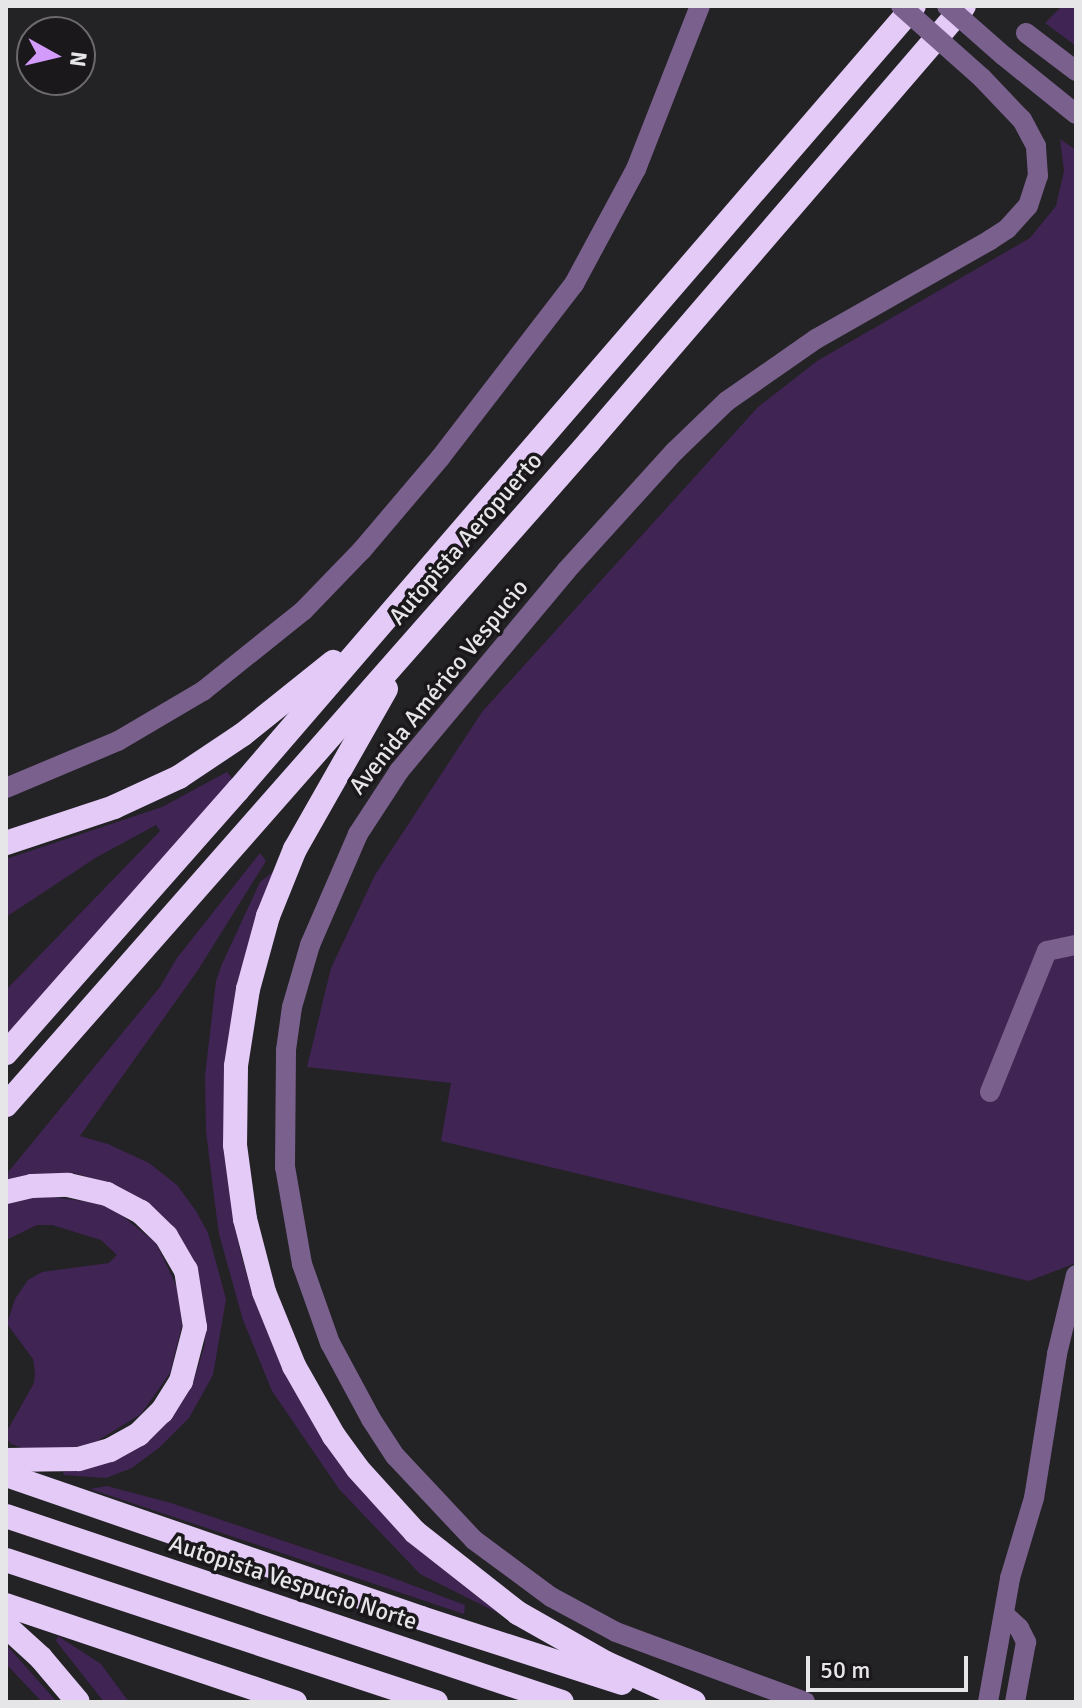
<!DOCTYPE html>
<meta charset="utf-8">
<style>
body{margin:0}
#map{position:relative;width:1082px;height:1708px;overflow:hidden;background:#232225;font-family:Signika,sans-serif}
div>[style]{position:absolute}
.green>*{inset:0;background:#402453}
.minor>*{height:20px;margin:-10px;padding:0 10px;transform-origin:10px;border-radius:10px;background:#7a608d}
.highway>*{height:24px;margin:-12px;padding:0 12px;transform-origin:12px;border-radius:12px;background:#e3caf7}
.minor-bridge>*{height:20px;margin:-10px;padding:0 10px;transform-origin:10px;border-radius:10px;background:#7a608d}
span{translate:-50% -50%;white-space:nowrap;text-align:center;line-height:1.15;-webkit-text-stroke:7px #1a181b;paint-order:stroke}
.street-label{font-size:24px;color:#e6e5e7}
.frame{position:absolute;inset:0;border:8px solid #e6e5e7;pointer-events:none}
.north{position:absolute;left:16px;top:16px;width:80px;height:80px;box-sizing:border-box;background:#1a181b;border:2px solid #6c6a6d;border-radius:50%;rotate:98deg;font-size:22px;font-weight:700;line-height:32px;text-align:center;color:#e6e5e7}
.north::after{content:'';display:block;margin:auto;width:28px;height:36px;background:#d39cfc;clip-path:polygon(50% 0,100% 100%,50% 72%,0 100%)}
.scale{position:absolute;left:806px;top:1656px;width:162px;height:36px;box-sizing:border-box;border:4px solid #e6e5e7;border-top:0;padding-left:10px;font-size:24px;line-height:28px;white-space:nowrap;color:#e6e5e7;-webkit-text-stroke:6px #1a181b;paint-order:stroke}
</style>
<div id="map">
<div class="green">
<div style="clip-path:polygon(1062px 6px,1076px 6px,1076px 46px,1045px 23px)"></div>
<div style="clip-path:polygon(1060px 139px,1076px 150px,1076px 1263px,1029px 1281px,441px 1141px,451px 1083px,307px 1067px,331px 968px,375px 875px,482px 712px,758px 407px,817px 361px,1030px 238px,1056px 206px,1064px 171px)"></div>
<div style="clip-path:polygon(227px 772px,237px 784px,6px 1035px,6px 990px,160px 831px,156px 825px,97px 857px,6px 917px,6px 859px,162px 807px)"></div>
<div style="clip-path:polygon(260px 853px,266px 861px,198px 970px,80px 1136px,108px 1144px,149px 1163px,177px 1185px,196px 1211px,208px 1233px,226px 1299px,213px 1375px,189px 1418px,160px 1447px,132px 1468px,106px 1478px,64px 1475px,63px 1472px,83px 1469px,172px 1416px,183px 1401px,193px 1383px,205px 1344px,200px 1285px,108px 1182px,73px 1173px,7px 1179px,9px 1171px,160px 987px,177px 958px)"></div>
<div style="clip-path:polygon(273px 872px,245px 956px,225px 1063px,227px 1174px,240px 1251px,251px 1289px,277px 1355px,416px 1548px,498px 1613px,420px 1574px,339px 1489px,272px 1391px,243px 1320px,219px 1234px,214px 1197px,206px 1131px,205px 1076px,216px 981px,222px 964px,260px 882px)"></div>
<div style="clip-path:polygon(53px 1197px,97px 1203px,115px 1210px,156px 1243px,178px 1289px,182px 1325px,170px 1373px,141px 1414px,97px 1441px,69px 1449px,34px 1452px,11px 1444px,7px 1439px,7px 1431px,34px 1383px,35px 1373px,33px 1359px,7px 1324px,15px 1299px,28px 1280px,42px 1272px,109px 1263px,117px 1255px,101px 1240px,52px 1225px,37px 1225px,6px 1240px,6px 1205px,28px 1198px)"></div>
<div style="clip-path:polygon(107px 1486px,171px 1503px,385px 1575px,465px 1605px,464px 1614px,90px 1489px)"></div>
<div style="clip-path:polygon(58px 1636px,101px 1664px,129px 1702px,104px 1702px,56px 1641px)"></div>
<div style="clip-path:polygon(6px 1646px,10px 1649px,57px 1702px,42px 1702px,6px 1664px)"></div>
</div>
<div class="minor">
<div style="left:1026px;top:33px;width:63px;rotate:37.2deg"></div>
<div style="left:1004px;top:56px;width:92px;rotate:38.9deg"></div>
<div style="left:6px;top:788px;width:121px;rotate:-22.8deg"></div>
<div style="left:118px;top:741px;width:99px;rotate:-30.5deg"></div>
<div style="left:203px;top:691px;width:128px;rotate:-38.7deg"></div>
<div style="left:303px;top:611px;width:85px;rotate:-46deg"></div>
<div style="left:362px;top:550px;width:121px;rotate:-49.7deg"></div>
<div style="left:440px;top:458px;width:220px;rotate:-52.4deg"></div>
<div style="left:574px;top:284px;width:131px;rotate:-61.7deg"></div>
<div style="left:636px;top:169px;width:175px;rotate:-68.6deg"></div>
<div style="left:990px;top:1092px;width:152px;rotate:-68deg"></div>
<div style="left:1047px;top:951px;width:30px;rotate:-12deg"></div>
<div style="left:1004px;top:1614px;width:21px;rotate:43deg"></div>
<div style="left:1019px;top:1628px;width:16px;rotate:63deg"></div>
<div style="left:1026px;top:1642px;width:61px;rotate:100.4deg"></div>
<div style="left:805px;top:1702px;width:202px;rotate:-159.7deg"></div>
<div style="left:616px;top:1632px;width:74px;rotate:-151.7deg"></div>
<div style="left:551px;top:1597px;width:96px;rotate:-143.5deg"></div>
<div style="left:474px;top:1540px;width:115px;rotate:-133.2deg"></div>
<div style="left:395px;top:1456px;width:44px;rotate:-123deg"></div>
<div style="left:371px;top:1419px;width:86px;rotate:-118.3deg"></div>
<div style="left:330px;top:1343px;width:84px;rotate:-109.5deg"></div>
<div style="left:302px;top:1264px;width:98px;rotate:-99.9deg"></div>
<div style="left:285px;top:1167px;width:117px;rotate:-89.5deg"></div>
<div style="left:286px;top:1050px;width:43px;rotate:-82.1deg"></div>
<div style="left:292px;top:1007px;width:65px;rotate:-73.8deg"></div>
<div style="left:310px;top:945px;width:121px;rotate:-66.6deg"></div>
<div style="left:358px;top:834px;width:75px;rotate:-56.9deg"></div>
<div style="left:399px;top:771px;width:261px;rotate:-50.1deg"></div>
<div style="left:566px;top:571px;width:162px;rotate:-47.8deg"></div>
<div style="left:675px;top:451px;width:72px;rotate:-43.9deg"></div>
<div style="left:727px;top:401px;width:108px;rotate:-34.9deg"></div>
<div style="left:816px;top:339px;width:200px;rotate:-29.6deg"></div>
<div style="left:990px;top:240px;width:20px;rotate:-33deg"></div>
<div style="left:1007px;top:229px;width:31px;rotate:-48deg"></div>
<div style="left:1028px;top:206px;width:32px;rotate:-72deg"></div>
<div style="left:1038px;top:176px;width:30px;rotate:-94deg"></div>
<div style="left:1036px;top:146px;width:30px;rotate:-118deg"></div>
<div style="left:1022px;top:120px;width:58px;rotate:-133.6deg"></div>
<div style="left:988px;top:1702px;width:126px;rotate:-79.9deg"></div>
<div style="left:1010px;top:1578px;width:84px;rotate:-73.3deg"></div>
<div style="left:1034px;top:1498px;width:146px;rotate:-80.9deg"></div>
<div style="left:1057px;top:1354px;width:81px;rotate:-76.5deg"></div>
</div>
<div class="highway">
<div style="left:386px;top:689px;width:184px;rotate:119.6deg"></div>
<div style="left:295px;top:849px;width:72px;rotate:111.9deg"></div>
<div style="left:268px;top:916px;width:76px;rotate:105.3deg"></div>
<div style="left:248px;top:989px;width:78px;rotate:98.9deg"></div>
<div style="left:236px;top:1066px;width:79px;rotate:90.7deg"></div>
<div style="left:235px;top:1145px;width:75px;rotate:82.3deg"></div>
<div style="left:245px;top:1219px;width:75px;rotate:75.4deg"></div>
<div style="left:264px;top:1292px;width:80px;rotate:67.9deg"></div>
<div style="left:294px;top:1366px;width:81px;rotate:60.3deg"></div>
<div style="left:334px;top:1436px;width:39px;rotate:54deg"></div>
<div style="left:357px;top:1468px;width:86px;rotate:47.8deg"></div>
<div style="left:415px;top:1532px;width:131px;rotate:38.2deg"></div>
<div style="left:518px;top:1613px;width:101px;rotate:29.6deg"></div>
<div style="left:606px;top:1663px;width:96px;rotate:23.9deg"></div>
<div style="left:6px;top:843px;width:114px;rotate:-18.4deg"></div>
<div style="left:114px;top:807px;width:72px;rotate:-24.8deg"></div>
<div style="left:179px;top:777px;width:76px;rotate:-33.7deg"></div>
<div style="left:242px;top:735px;width:117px;rotate:-38.7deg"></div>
<div style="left:6px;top:1053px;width:351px;rotate:-48.6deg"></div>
<div style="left:238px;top:790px;width:1035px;rotate:-49.23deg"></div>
<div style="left:6px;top:1105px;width:883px;rotate:-48.67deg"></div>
<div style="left:589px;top:442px;width:575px;rotate:-49.3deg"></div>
<div style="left:6px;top:1192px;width:27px;rotate:-13deg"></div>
<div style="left:32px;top:1186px;width:36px;rotate:-2deg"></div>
<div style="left:68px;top:1185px;width:40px;rotate:13deg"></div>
<div style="left:107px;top:1194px;width:38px;rotate:28deg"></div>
<div style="left:141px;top:1212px;width:35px;rotate:44deg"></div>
<div style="left:166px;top:1236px;width:39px;rotate:60deg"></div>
<div style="left:186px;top:1270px;width:58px;rotate:81deg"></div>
<div style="left:195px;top:1327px;width:56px;rotate:104.5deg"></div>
<div style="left:181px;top:1381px;width:36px;rotate:122deg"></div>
<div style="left:162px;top:1411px;width:33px;rotate:135deg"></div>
<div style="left:139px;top:1434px;width:33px;rotate:151deg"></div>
<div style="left:110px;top:1450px;width:33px;rotate:164deg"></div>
<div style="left:78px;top:1459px;width:72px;rotate:179.2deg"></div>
<div style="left:6px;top:1475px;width:439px;rotate:19deg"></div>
<div style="left:421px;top:1618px;width:211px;rotate:17.9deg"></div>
<div style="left:6px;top:1516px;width:586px;rotate:18.5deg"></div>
<div style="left:6px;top:1560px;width:453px;rotate:18.3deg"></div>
<div style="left:6px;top:1605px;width:305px;rotate:18.6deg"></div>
<div style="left:6px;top:1626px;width:47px;rotate:42.4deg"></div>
<div style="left:41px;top:1658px;width:57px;rotate:49.9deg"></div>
</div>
<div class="minor-bridge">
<div style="left:901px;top:6px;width:108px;rotate:41.6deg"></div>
<div style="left:947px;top:6px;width:76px;rotate:41.3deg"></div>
</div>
<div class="street-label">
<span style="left:466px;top:539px;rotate:-49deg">Autopista Aeropuerto</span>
<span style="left:439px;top:687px;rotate:-51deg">Avenida Américo Vespucio</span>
<span style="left:293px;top:1583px;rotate:18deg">Autopista Vespucio Norte</span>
</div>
<div class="frame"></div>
<div class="north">N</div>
<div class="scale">50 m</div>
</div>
